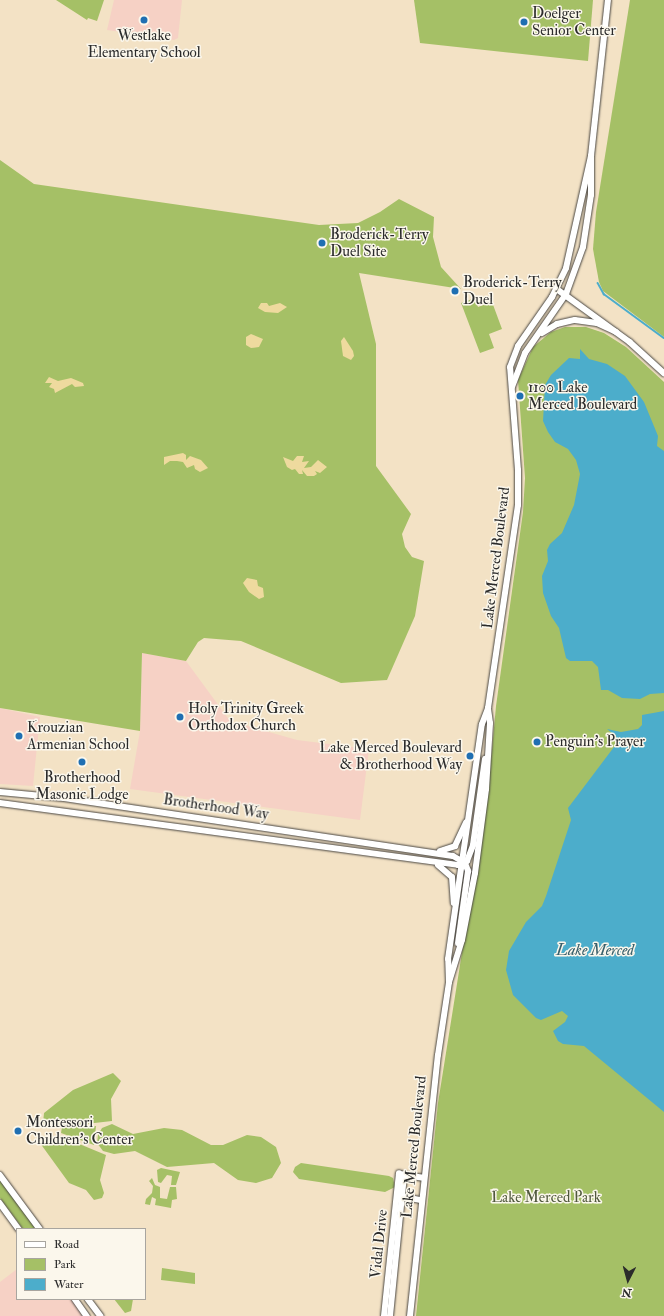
<!DOCTYPE html>
<meta charset="utf-8">
<style>
body{margin:0}
#map{position:relative;width:664px;height:1316px;overflow:hidden;background:#f3e2c5;font-family:"IM FELL Double Pica",serif}
div>[style]{position:absolute}
.built>*{inset:0;background:#f6d1c5}
.green>*{inset:0;background:#a5c066}
.sand>*{inset:0;background:#eeda9e}
.water>*{inset:0;background:#4cadcb}
.stream>*{height:1.5px;margin:-0.75px;padding:0 0.75px;transform-origin:0.75px;border-radius:0.75px;background:#4cadcb}
.roads{filter:drop-shadow(0 0 1px #494642) drop-shadow(0 0 1px #494642)}
.tertiary>*{height:5.5px;margin:-2.75px;padding:0 2.75px;transform-origin:2.75px;border-radius:2.75px;background:#fff}
.secondary>*{height:6px;margin:-3px;padding:0 3px;transform-origin:3px;border-radius:3px;background:#fff}
.dots>*{width:11px;height:11px;translate:-50% -50%;box-sizing:border-box;border:2px solid #fbf7ec;border-radius:50%}
span{translate:-50% -50%;white-space:nowrap;text-align:center;line-height:1.15;-webkit-text-stroke:3px #fbf7ec;paint-order:stroke}
.poi-label{font-size:15px;color:#2b2b2b}
.left{translate:0 -50%;text-align:left}
.right{translate:-100% -50%;text-align:right}
.street-label{font-size:15px;color:#2b2b2b}
.park-label{font-size:15px;color:#50583d}
.water-label{font-size:16px;color:#385f6b;font-style:italic}
.legend{position:absolute;left:16px;top:1228px;width:130px;height:72px;box-sizing:border-box;background:#fbf7ec;border:1px solid #a8a59f;margin:0;padding:5px 7px;list-style:none;font-size:12px;color:#2b2b2b}
.legend li{display:flex;align-items:center;gap:8px;height:20px}
.legend b{width:20px;border:1px solid #a8a59f}
.north{position:absolute;left:608px;top:1260px;width:40px;height:40px;-webkit-text-stroke:3px #fbf7ec;paint-order:stroke;rotate:186deg;font-size:11px;font-weight:700;line-height:16px;text-align:center;color:#2b2b2b}
.north::after{content:'';display:block;margin:auto;width:14px;height:18px;background:#2b2b2b;clip-path:polygon(50% 0,100% 100%,50% 72%,0 100%)}
</style>
<div id="map">
<div class="built">
<div style="clip-path:polygon(114px 0,182px 0,178px 38px,174px 40px,107px 30px)"></div>
<div style="clip-path:polygon(142px 653px,186px 661px,230px 721px,297px 740px,369px 749px,360px 820px,130px 789px,140px 731px)"></div>
<div style="clip-path:polygon(0 708px,40px 717px,33px 786px,0 784px)"></div>
<div style="clip-path:polygon(17px 1269px,17px 1299px,73px 1299px,86px 1316px,0 1316px,0 1282px)"></div>
</div>
<div class="green">
<div style="clip-path:polygon(56px 0,104px 0,97px 21px,88px 18px,87px 20px)"></div>
<div style="clip-path:polygon(414px 0,593px 0,588px 61px,420px 43px)"></div>
<div style="clip-path:polygon(630px 0,664px 0,664px 337px,603px 291px,599px 282px,593px 249px,596px 212px)"></div>
<div style="clip-path:polygon(0 160px,34px 184px,319px 225px,358px 223px,380px 212px,399px 199px,434px 217px,433px 237px,441px 267px,461px 289px,359px 273px,376px 344px,376px 466px,411px 514px,402px 534px,405px 547px,412px 557px,424px 561px,415px 616px,387px 680px,341px 683px,241px 641px,204px 638px,198px 642px,186px 661px,142px 653px,140px 731px,0 708px)"></div>
<div style="clip-path:polygon(475px 298px,478px 307px,492px 302px,502px 329px,489px 334px,494px 348px,480px 353px,461px 303px)"></div>
<div style="clip-path:polygon(565px 327px,586px 327px,604px 333px,626px 347px,664px 382px,664px 1316px,416px 1316px,438px 1103px,489px 783px,496px 706px,523px 512px,525px 478px,518px 380px,533px 347px,551px 332px)"></div>
<div style="clip-path:polygon(113px 1073px,121px 1081px,111px 1099px,112px 1121px,68px 1126px,43px 1123px,44px 1113px,73px 1090px)"></div>
<div style="clip-path:polygon(112px 1124px,133px 1134px,164px 1128px,182px 1130px,211px 1145px,223px 1145px,247px 1135px,261px 1137px,276px 1147px,281px 1163px,272px 1178px,256px 1183px,238px 1180px,214px 1163px,167px 1167px,135px 1151px,114px 1154px,103px 1151px,97px 1143px,98px 1135px,102px 1128px)"></div>
<div style="clip-path:polygon(96px 1126px,94px 1145px,61px 1133px,62px 1127px)"></div>
<div style="clip-path:polygon(60px 1136px,106px 1155px,100px 1180px,104px 1193px,102px 1198px,94px 1200px,86px 1190px,69px 1183px,40px 1143px,55px 1145px)"></div>
<div style="clip-path:polygon(301px 1163px,389px 1176px,393px 1178px,395px 1187px,385px 1192px,299px 1179px,293px 1172px,295px 1167px)"></div>
<div style="clip-path:polygon(161px 1168px,180px 1172px,176px 1185px,171px 1185px,172px 1176px,167px 1175px,161px 1183px,158px 1182px,157px 1170px)"></div>
<div style="clip-path:polygon(152px 1178px,155px 1185px,160px 1187px,160px 1198px,167px 1199px,170px 1187px,176px 1187px,177px 1199px,172px 1200px,171px 1208px,155px 1205px,156px 1199px,152px 1197px,150px 1205px,145px 1204px,146px 1199px,152px 1193px,153px 1186px,149px 1181px)"></div>
<div style="clip-path:polygon(0 1179px,37px 1229px,23px 1229px,0 1198px)"></div>
<div style="clip-path:polygon(162px 1268px,195px 1273px,195px 1284px,161px 1280px)"></div>
<div style="clip-path:polygon(114px 1299px,133px 1299px,131px 1311px,125px 1313px)"></div>
</div>
<div class="sand">
<div style="clip-path:polygon(261px 303px,267px 303px,269px 306px,280px 303px,287px 307px,278px 313px,265px 312px,258px 308px)"></div>
<div style="clip-path:polygon(251px 334px,263px 339px,259px 347px,251px 348px,246px 345px,246px 337px)"></div>
<div style="clip-path:polygon(344px 337px,353px 351px,354px 356px,351px 360px,343px 356px,341px 341px)"></div>
<div style="clip-path:polygon(49px 377px,58px 381px,71px 378px,83px 383px,84px 386px,75px 387px,72px 384px,55px 393px,54px 389px,49px 387px,52px 383px,45px 383px)"></div>
<div style="clip-path:polygon(183px 453px,186px 455px,186px 460px,190px 456px,201px 460px,208px 468px,200px 472px,195px 469px,194px 465px,187px 468px,183px 462px,177px 461px,170px 461px,164px 465px,164px 457px)"></div>
<div style="clip-path:polygon(297px 456px,304px 456px,302px 462px,309px 461px,304px 468px,311px 467px,318px 460px,327px 467px,320px 473px,315px 471px,317px 474px,314px 476px,307px 476px,302px 470px,303px 474px,299px 474px,295px 469px,292px 470px,287px 467px,283px 457px,293px 461px)"></div>
<div style="clip-path:polygon(247px 578px,257px 580px,258px 586px,263px 588px,264px 597px,259px 599px,249px 592px,243px 583px)"></div>
</div>
<div class="water">
<div style="clip-path:polygon(580px 349px,589px 359px,607px 364px,625px 376px,644px 402px,658px 436px,657px 446px,664px 451px,664px 693px,650px 694px,640px 699px,622px 698px,608px 690px,601px 690px,598px 667px,592px 661px,570px 661px,566px 658px,559px 628px,551px 616px,543px 593px,542px 576px,548px 561px,547px 550px,550px 544px,562px 533px,574px 505px,580px 474px,576px 460px,568px 449px,555px 442px,548px 432px,543px 421px,545px 385px,551px 375px,569px 358px,580px 359px)"></div>
<div style="clip-path:polygon(664px 711px,664px 1112px,584px 1046px,563px 1044px,558px 1041px,553px 1031px,565px 1022px,568px 1016px,562px 1011px,541px 1020px,536px 1018px,513px 995px,506px 970px,509px 951px,526px 922px,542px 906px,546px 896px,571px 820px,568px 808px,617px 743px,616px 736px,607px 729px,621px 732px,638px 729px,642px 725px,642px 715px)"></div>
</div>
<div class="stream">
<div style="left:598px;top:283px;width:13px;rotate:61deg"></div>
<div style="left:604px;top:294px;width:74px;rotate:36.3deg"></div>
</div>
<div class="roads">
<div class="tertiary">
<div style="left:557px;top:289px;width:90px;rotate:36deg"></div>
<div style="left:630px;top:342px;width:46px;rotate:42.4deg"></div>
<div style="left:0;top:1175px;width:67px;rotate:53.5deg"></div>
<div style="left:400px;top:1196px;width:21px;rotate:11deg"></div>
<div style="left:0;top:1203px;width:32px;rotate:54deg"></div>
<div style="left:75px;top:1299px;width:21px;rotate:55deg"></div>
<div style="left:88px;top:1299px;width:21px;rotate:53deg"></div>
<div style="left:384px;top:1316px;width:143px;rotate:-84deg"></div>
<div style="left:399px;top:1174px;width:24px;rotate:9deg"></div>
<div style="left:390px;top:1316px;width:142px;rotate:-84.3deg"></div>
</div>
<div class="secondary">
<div style="left:542px;top:333px;width:17px;rotate:-31deg"></div>
<div style="left:557px;top:324px;width:18px;rotate:-13deg"></div>
<div style="left:575px;top:320px;width:22px;rotate:8deg"></div>
<div style="left:597px;top:323px;width:21px;rotate:25deg"></div>
<div style="left:512px;top:387px;width:36px;rotate:-69deg"></div>
<div style="left:525px;top:353px;width:72px;rotate:-55.2deg"></div>
<div style="left:566px;top:294px;width:50px;rotate:-70.1deg"></div>
<div style="left:583px;top:247px;width:53px;rotate:-81.3deg"></div>
<div style="left:591px;top:195px;width:39px;rotate:-90deg"></div>
<div style="left:591px;top:156px;width:157px;rotate:-83.8deg"></div>
<div style="left:0;top:792px;width:64px;rotate:5.4deg"></div>
<div style="left:64px;top:798px;width:393px;rotate:8.5deg"></div>
<div style="left:453px;top:856px;width:14px;rotate:30deg"></div>
<div style="left:465px;top:863px;width:9px;rotate:69deg"></div>
<div style="left:468px;top:871px;width:73px;rotate:97.9deg"></div>
<div style="left:0;top:803px;width:462px;rotate:7.7deg"></div>
<div style="left:458px;top:865px;width:10px;rotate:-24deg"></div>
<div style="left:467px;top:861px;width:17px;rotate:-69deg"></div>
<div style="left:473px;top:845px;width:87px;rotate:-82.1deg"></div>
<div style="left:440px;top:851px;width:16px;rotate:-18deg"></div>
<div style="left:455px;top:846px;width:26px;rotate:-65deg"></div>
<div style="left:438px;top:865px;width:18px;rotate:41deg"></div>
<div style="left:452px;top:877px;width:26px;rotate:86deg"></div>
<div style="left:449px;top:982px;width:23px;rotate:-92deg"></div>
<div style="left:448px;top:959px;width:237px;rotate:-81.8deg"></div>
<div style="left:482px;top:724px;width:17px;rotate:-69deg"></div>
<div style="left:488px;top:708px;width:205px;rotate:-81.6deg"></div>
<div style="left:518px;top:505px;width:35px;rotate:-90deg"></div>
<div style="left:518px;top:470px;width:103px;rotate:-94.4deg"></div>
<div style="left:510px;top:367px;width:22px;rotate:-69deg"></div>
<div style="left:518px;top:346px;width:60px;rotate:-55.2deg"></div>
<div style="left:552px;top:297px;width:32px;rotate:-64deg"></div>
<div style="left:566px;top:268px;width:115px;rotate:-77.4deg"></div>
<div style="left:410px;top:1316px;width:262px;rotate:-83.9deg"></div>
<div style="left:438px;top:1055px;width:74px;rotate:-81.4deg"></div>
<div style="left:449px;top:982px;width:44px;rotate:-72.8deg"></div>
<div style="left:462px;top:940px;width:68px;rotate:-79deg"></div>
<div style="left:475px;top:873px;width:85px;rotate:-82.5deg"></div>
<div style="left:486px;top:789px;width:66px;rotate:-86.5deg"></div>
<div style="left:490px;top:723px;width:15px;rotate:-98deg"></div>
</div>
</div>
<div class="dots">
<div style="left:144px;top:20px;background:#1f6fb2"></div>
<div style="left:524px;top:22px;background:#1f6fb2"></div>
<div style="left:322px;top:243px;background:#1f6fb2"></div>
<div style="left:455px;top:291px;background:#1f6fb2"></div>
<div style="left:520px;top:396px;background:#1f6fb2"></div>
<div style="left:180px;top:717px;background:#1f6fb2"></div>
<div style="left:19px;top:736px;background:#1f6fb2"></div>
<div style="left:537px;top:742px;background:#1f6fb2"></div>
<div style="left:470px;top:756px;background:#1f6fb2"></div>
<div style="left:82px;top:762px;background:#1f6fb2"></div>
<div style="left:18px;top:1131px;background:#1f6fb2"></div>
</div>
<div class="poi-label">
<span class="left" style="left:532px;top:22px">Doelger<br>Senior Center</span>
<span style="left:144px;top:44px">Westlake<br>Elementary School</span>
<span class="left" style="left:330px;top:243px">Broderick-Terry<br>Duel Site</span>
<span class="left" style="left:463px;top:291px">Broderick-Terry<br>Duel</span>
<span class="left" style="left:528px;top:396px">1100 Lake<br>Merced Boulevard</span>
<span class="left" style="left:188px;top:717px">Holy Trinity Greek<br>Orthodox Church</span>
<span class="left" style="left:27px;top:736px">Krouzian<br>Armenian School</span>
<span class="left" style="left:545px;top:742px">Penguin’s Prayer</span>
<span class="right" style="left:462px;top:756px">Lake Merced Boulevard<br>&amp; Brotherhood Way</span>
<span style="left:82px;top:786px">Brotherhood<br>Masonic Lodge</span>
<span class="left" style="left:26px;top:1131px">Montessori<br>Children’s Center</span>
</div>
<div class="street-label">
<span style="left:496px;top:558px;rotate:-83deg">Lake Merced Boulevard</span>
<span style="left:216px;top:807px;rotate:8deg">Brotherhood Way</span>
<span style="left:414px;top:1147px;rotate:-84deg">Lake Merced Boulevard</span>
<span style="left:379px;top:1244px;rotate:-84deg">Vidal Drive</span>
</div>
<div class="park-label">
<span style="left:546px;top:1198px">Lake Merced Park</span>
</div>
<div class="water-label">
<span style="left:595px;top:950px">Lake Merced</span>
</div>
<ul class="legend">
<li><b style="height:5px;background:#fff"></b>Road</li>
<li><b style="height:11px;background:#a5c066"></b>Park</li>
<li><b style="height:11px;background:#4cadcb"></b>Water</li>
</ul>
<div class="north">N</div>
</div>
